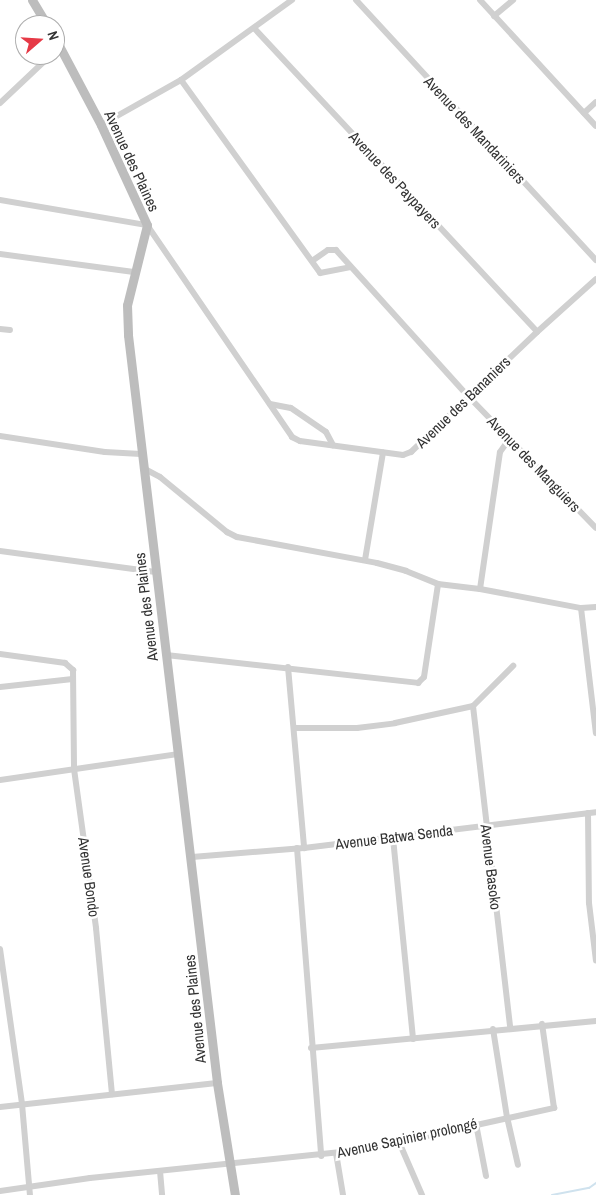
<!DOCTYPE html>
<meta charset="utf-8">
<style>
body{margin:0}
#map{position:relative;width:596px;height:1195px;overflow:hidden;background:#fff;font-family:"Archivo Narrow",sans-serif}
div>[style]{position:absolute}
.stream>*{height:2px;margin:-1px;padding:0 1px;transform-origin:1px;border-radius:1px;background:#cfe2ee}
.street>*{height:6px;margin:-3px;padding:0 3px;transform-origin:3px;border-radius:3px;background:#d0d0d0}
.secondary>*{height:9px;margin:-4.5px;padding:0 4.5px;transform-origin:4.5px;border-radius:4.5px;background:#bdbdbd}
span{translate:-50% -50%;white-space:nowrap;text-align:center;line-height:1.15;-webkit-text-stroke:5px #fff;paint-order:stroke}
.street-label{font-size:15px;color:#333}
.north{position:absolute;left:15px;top:15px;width:50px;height:50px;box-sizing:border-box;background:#fff;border:1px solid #adadad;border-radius:50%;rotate:71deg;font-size:14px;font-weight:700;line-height:20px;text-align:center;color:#333}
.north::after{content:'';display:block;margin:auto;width:18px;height:22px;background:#e63946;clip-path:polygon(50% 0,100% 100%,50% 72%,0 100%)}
</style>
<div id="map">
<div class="stream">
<div style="left:552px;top:1195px;width:38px;rotate:-11deg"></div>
<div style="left:589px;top:1188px;width:9px;rotate:-36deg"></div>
</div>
<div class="street">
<div style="left:356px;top:0;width:354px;rotate:47.3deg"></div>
<div style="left:480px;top:0;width:171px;rotate:47.4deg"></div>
<div style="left:494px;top:16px;width:25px;rotate:-40deg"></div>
<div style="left:254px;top:28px;width:415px;rotate:47deg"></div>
<div style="left:181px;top:80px;width:238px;rotate:54.2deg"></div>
<div style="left:320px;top:273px;width:31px;rotate:-11deg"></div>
<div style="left:0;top:103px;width:70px;rotate:-43.3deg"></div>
<div style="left:584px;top:113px;width:16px;rotate:-43deg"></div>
<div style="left:101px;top:125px;width:92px;rotate:-29.4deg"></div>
<div style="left:181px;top:80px;width:137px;rotate:-35.8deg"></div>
<div style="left:0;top:200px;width:149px;rotate:9.7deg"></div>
<div style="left:147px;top:225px;width:257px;rotate:55.6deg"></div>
<div style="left:292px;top:437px;width:9px;rotate:27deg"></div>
<div style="left:300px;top:441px;width:104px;rotate:7.7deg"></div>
<div style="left:403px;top:455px;width:9px;rotate:-21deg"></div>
<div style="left:411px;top:452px;width:174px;rotate:-43.6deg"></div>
<div style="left:537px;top:332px;width:79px;rotate:-41.9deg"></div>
<div style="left:0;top:254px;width:135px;rotate:7.7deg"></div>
<div style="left:312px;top:261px;width:19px;rotate:-35deg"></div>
<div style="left:328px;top:250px;width:8px"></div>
<div style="left:336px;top:250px;width:198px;rotate:47.9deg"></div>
<div style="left:469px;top:397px;width:182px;rotate:45.9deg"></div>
<div style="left:0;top:329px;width:10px;rotate:6deg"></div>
<div style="left:270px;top:404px;width:21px;rotate:11deg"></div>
<div style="left:291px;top:408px;width:42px;rotate:34.4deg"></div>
<div style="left:326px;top:432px;width:15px;rotate:62deg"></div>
<div style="left:0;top:436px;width:106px;rotate:8.7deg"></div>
<div style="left:105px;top:452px;width:36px;rotate:3deg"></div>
<div style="left:143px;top:468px;width:19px;rotate:28deg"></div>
<div style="left:160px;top:477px;width:87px;rotate:39.4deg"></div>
<div style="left:227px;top:532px;width:11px;rotate:27deg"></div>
<div style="left:237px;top:537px;width:142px;rotate:10.5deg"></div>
<div style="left:377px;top:563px;width:30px;rotate:15deg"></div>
<div style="left:406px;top:571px;width:35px;rotate:22deg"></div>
<div style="left:438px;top:584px;width:42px;rotate:6.8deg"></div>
<div style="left:480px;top:589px;width:103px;rotate:10.7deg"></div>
<div style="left:581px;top:608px;width:15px;rotate:-4deg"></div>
<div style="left:0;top:551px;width:157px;rotate:7.7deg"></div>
<div style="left:365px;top:560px;width:109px;rotate:-80.5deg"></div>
<div style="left:480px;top:589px;width:138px;rotate:-81.7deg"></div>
<div style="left:500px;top:452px;width:17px;rotate:-54deg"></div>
<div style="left:581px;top:608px;width:126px;rotate:83.2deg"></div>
<div style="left:0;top:654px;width:66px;rotate:7.9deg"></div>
<div style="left:65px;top:663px;width:11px;rotate:41deg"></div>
<div style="left:73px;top:670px;width:99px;rotate:89.4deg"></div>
<div style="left:74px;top:769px;width:161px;rotate:82.1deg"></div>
<div style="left:96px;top:928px;width:167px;rotate:84.5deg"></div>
<div style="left:166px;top:655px;width:254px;rotate:6.3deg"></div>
<div style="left:418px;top:683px;width:8px;rotate:-45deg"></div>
<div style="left:424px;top:677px;width:94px;rotate:-81.4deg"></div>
<div style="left:288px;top:667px;width:182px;rotate:84.9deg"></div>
<div style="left:0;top:687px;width:73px;rotate:-6.3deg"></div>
<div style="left:473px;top:706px;width:323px;rotate:83.4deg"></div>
<div style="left:294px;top:728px;width:63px"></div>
<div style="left:357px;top:728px;width:38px;rotate:-7deg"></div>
<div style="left:395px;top:723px;width:80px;rotate:-12.3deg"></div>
<div style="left:473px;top:706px;width:57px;rotate:-45deg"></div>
<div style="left:0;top:780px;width:181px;rotate:-8.3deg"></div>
<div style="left:588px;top:813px;width:90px;rotate:89.4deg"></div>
<div style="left:589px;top:903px;width:58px;rotate:83.1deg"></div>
<div style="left:393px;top:838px;width:202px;rotate:84.3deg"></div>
<div style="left:297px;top:848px;width:309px;rotate:85.5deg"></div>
<div style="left:192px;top:857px;width:112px;rotate:-4.6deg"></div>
<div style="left:304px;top:848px;width:294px;rotate:-7deg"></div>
<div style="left:0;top:949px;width:157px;rotate:81.9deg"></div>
<div style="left:22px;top:1104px;width:91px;rotate:85deg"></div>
<div style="left:493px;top:1029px;width:89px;rotate:81deg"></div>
<div style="left:507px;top:1117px;width:49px;rotate:77.1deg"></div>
<div style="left:311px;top:1048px;width:286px;rotate:-5.4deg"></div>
<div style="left:0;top:1107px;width:218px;rotate:-6.3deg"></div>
<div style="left:476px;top:1124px;width:53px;rotate:79.1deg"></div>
<div style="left:399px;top:1142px;width:58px;rotate:66.5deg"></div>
<div style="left:336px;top:1153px;width:43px;rotate:80.5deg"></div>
<div style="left:160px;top:1171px;width:24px;rotate:85deg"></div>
<div style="left:0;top:1191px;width:91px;rotate:-8.2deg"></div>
<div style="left:90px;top:1178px;width:274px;rotate:-5.9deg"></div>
<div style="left:363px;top:1150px;width:196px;rotate:-12.4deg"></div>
<div style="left:554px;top:1108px;width:85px;rotate:-98.1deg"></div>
</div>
<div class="secondary">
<div style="left:32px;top:0;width:29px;rotate:59deg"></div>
<div style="left:55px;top:38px;width:98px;rotate:62.1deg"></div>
<div style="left:101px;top:125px;width:110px;rotate:65.3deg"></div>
<div style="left:147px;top:225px;width:82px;rotate:104deg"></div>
<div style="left:127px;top:305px;width:30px;rotate:88deg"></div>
<div style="left:128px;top:335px;width:753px;rotate:83.21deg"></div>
<div style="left:217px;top:1083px;width:113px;rotate:80.9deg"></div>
</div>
<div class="street-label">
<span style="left:475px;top:130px;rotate:47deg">Avenue des Mandariniers</span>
<span style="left:132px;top:161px;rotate:65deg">Avenue des Plaines</span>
<span style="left:395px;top:180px;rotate:47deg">Avenue des Paypayers</span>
<span style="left:463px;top:402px;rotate:-44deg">Avenue des Bananiers</span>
<span style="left:534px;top:464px;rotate:46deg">Avenue des Manguiers</span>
<span style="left:146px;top:607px;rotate:-97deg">Avenue des Plaines</span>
<span style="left:394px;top:837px;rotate:-7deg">Avenue Batwa Senda</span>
<span style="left:491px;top:867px;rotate:83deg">Avenue Basoko</span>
<span style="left:89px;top:877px;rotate:82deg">Avenue Bondo</span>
<span style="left:195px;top:1009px;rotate:-96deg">Avenue des Plaines</span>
<span style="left:407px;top:1138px;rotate:-12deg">Avenue Sapinier prolongé</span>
</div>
<div class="north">N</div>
</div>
